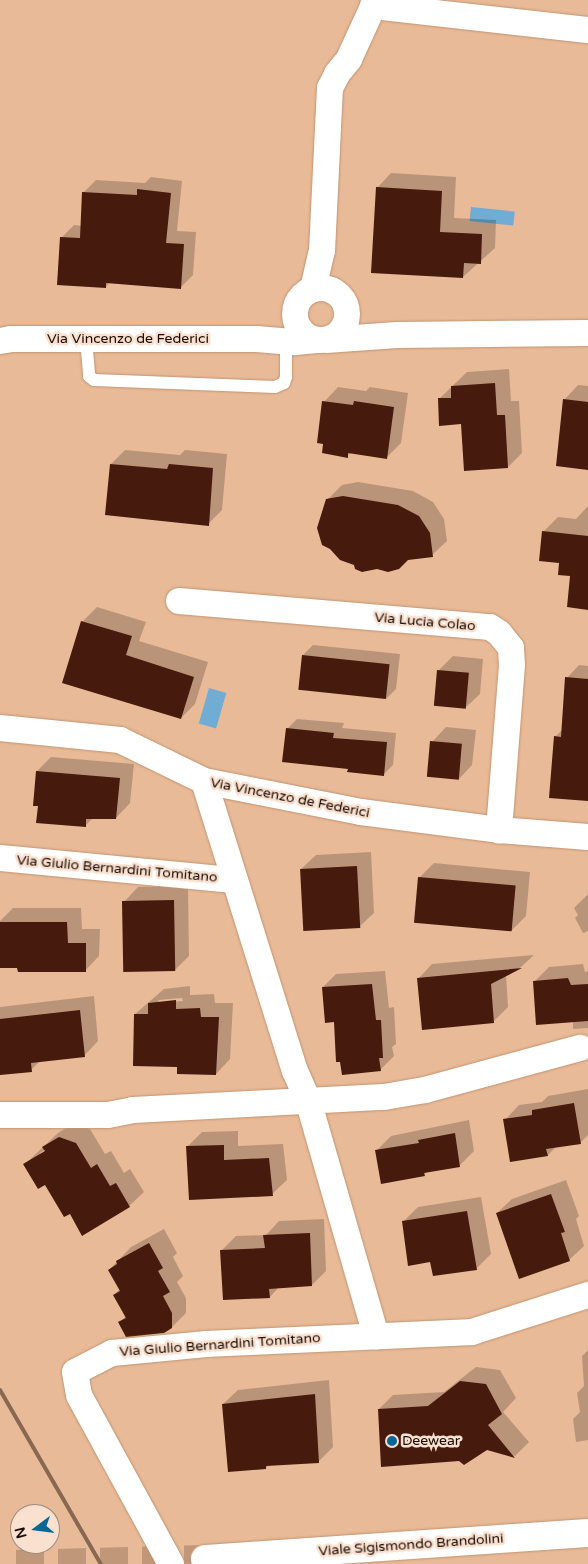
<!DOCTYPE html>
<style>
body{margin:0}
#map{position:relative;width:588px;height:1564px;overflow:hidden;background:#e9ba97;font-family:"Varela Round",sans-serif}
div>[style]{position:absolute}
.water>*{inset:0;background:#70acd3;transform-origin:0 0}
.shadow>*{inset:0;background:#0003}
.building>*{inset:0;background:#461a0c;transform-origin:0 0}
.secondary-tunnel>*{height:28px;margin-top:-14px;transform-origin:0;background:repeating-linear-gradient(90deg,#c09779 0 28px,transparent 0 42px)}
.roads{filter:drop-shadow(0 0 1px #c19472) drop-shadow(0 0 1px #c19472)}
.service>*{height:12px;margin:-6px;padding:0 6px;transform-origin:6px;border-radius:6px;background:#fff}
.minor>*{height:26px;margin:-13px;padding:0 13px;transform-origin:13px;border-radius:13px;background:#fff}
.minor>.ring{margin:-13px;padding:0;box-sizing:content-box;background:none;border:26px solid #fff;border-radius:50%}
.secondary>*{height:28px;margin:-14px;padding:0 14px;transform-origin:14px;border-radius:14px;background:#fff}
.rail>*{height:4px;margin:-2px;padding:0 2px;transform-origin:2px;border-radius:2px;background:#886851}
.dots>*{width:14px;height:14px;translate:-50% -50%;box-sizing:border-box;border:2px solid #f9e0cf;border-radius:50%}
span{translate:-50% -50%;white-space:nowrap;text-align:center;line-height:1.15;-webkit-text-stroke:5px #f9e0cf;paint-order:stroke}
.street-label{font-size:14px;color:#1a0a01}
.poi-label{font-size:14px;color:#1a0a01}
.left{translate:0 -50%;text-align:left}
.north{position:absolute;left:10px;top:1504px;width:50px;height:50px;box-sizing:border-box;background:#f9e0cf;border:1px solid #a08a7d;border-radius:50%;rotate:255deg;font-size:14px;font-weight:700;line-height:20px;text-align:center;color:#1a0a01}
.north::after{content:'';display:block;margin:auto;width:18px;height:22px;background:#056897;clip-path:polygon(50% 0,100% 100%,50% 72%,0 100%)}
</style>
<div id="map">
<div class="water">
<div style="left:471px;top:207px;width:44px;height:14px;rotate:6deg"></div>
<div style="left:209px;top:688px;width:18px;height:37px;rotate:16deg"></div>
</div>
<div class="shadow">
<div style="clip-path:polygon(391px 173px,456px 177px,454px 218px,496px 220px,495px 248px,463px 277px,377px 188px)"></div>
<div style="clip-path:polygon(151px 177px,182px 181px,177px 231px,196px 232px,193px 275px,180px 288px,110px 282px,106px 287px,61px 238px,74px 225px,82px 226px,83px 193px,96px 180px,145px 183px)"></div>
<div style="clip-path:polygon(509px 369px,511px 401px,519px 401px,522px 453px,508px 467px,439px 399px,467px 372px)"></div>
<div style="clip-path:polygon(578px 385px,588px 386px,588px 468px,564px 400px)"></div>
<div style="clip-path:polygon(338px 387px,366px 391px,370px 387px,408px 393px,401px 443px,387px 457px,352px 452px,347px 456px,324px 402px)"></div>
<div style="clip-path:polygon(125px 450px,180px 455px,185px 450px,227px 454px,222px 510px,208px 524px,111px 464px)"></div>
<div style="clip-path:polygon(358px 482px,413px 491px,433px 502px,444px 519px,447px 541px,432px 555px,327px 500px,342px 485px)"></div>
<div style="clip-path:polygon(588px 506px,588px 608px,572px 575px,561px 562px,541px 559px,544px 531px,558px 517px,576px 519px)"></div>
<div style="clip-path:polygon(97px 607px,146px 622px,139px 641px,208px 662px,195px 704px,181px 718px,82px 622px)"></div>
<div style="clip-path:polygon(313px 645px,400px 654px,396px 689px,386px 699px,303px 655px)"></div>
<div style="clip-path:polygon(453px 656px,483px 659px,480px 694px,465px 708px,439px 670px)"></div>
<div style="clip-path:polygon(579px 665px,588px 666px,588px 800px,556px 736px,563px 729px,567px 678px)"></div>
<div style="clip-path:polygon(297px 719px,344px 723px,342px 728px,396px 733px,393px 765px,383px 775px,349px 768px,287px 729px)"></div>
<div style="clip-path:polygon(446px 727px,476px 730px,472px 765px,458px 780px,432px 742px)"></div>
<div style="clip-path:polygon(51px 757px,134px 764px,130px 803px,116px 818px,93px 818px,85px 826px,39px 805px,37px 771px)"></div>
<div style="clip-path:polygon(371px 852px,374px 913px,359px 927px,301px 869px,316px 855px)"></div>
<div style="clip-path:polygon(434px 863px,530px 872px,526px 916px,512px 930px,419px 878px)"></div>
<div style="clip-path:polygon(188px 886px,189px 956px,175px 970px,124px 902px,138px 887px)"></div>
<div style="clip-path:polygon(588px 894px,588px 931px,583px 933px,575px 918px,578px 915px,574px 908px)"></div>
<div style="clip-path:polygon(13px 908px,81px 908px,82px 929px,100px 929px,99px 956px,85px 971px,0 967px,0 921px)"></div>
<div style="clip-path:polygon(534px 955px,521px 967px,506px 975px,508px 1007px,494px 1021px,418px 979px,432px 964px)"></div>
<div style="clip-path:polygon(583px 964px,585px 972px,588px 971px,588px 1028px,573px 1029px,573px 1021px,534px 982px,549px 967px)"></div>
<div style="clip-path:polygon(385px 971px,389px 1008px,394px 1007px,396px 1044px,392px 1047px,394px 1056px,380px 1070px,336px 1021px,323px 987px,336px 974px)"></div>
<div style="clip-path:polygon(evenodd,190px 986px,190px 995px,214px 994px,215px 1003px,233px 1003px,230px 1059px,216px 1074px,179px 1066px,135px 1014px,164px 989px,190px 986px,182px 998px,183px 1001px,157px 1003px,159px 1000px,182px 998px)"></div>
<div style="clip-path:polygon(94px 996px,98px 1041px,84px 1056px,41px 1060px,31px 1070px,0 1074px,0 1007px)"></div>
<div style="clip-path:polygon(588px 1089px,588px 1135px,580px 1143px,556px 1147px,548px 1155px,511px 1161px,505px 1120px,519px 1105px,542px 1102px,548px 1096px)"></div>
<div style="clip-path:polygon(469px 1120px,474px 1151px,459px 1166px,428px 1171px,424px 1175px,376px 1151px,391px 1136px)"></div>
<div style="clip-path:polygon(evenodd,74px 1123px,90px 1129px,105px 1154px,111px 1151px,124px 1173px,130px 1169px,144px 1192px,129px 1206px,70px 1212px,45px 1183px,25px 1164px,58px 1133px,74px 1123px,50px 1147px,40px 1156px,40px 1153px,50px 1147px)"></div>
<div style="clip-path:polygon(238px 1131px,238px 1146px,283px 1144px,287px 1180px,272px 1194px,187px 1147px,202px 1132px)"></div>
<div style="clip-path:polygon(566px 1180px,579px 1216px,576px 1219px,584px 1246px,569px 1260px,497px 1213px,512px 1199px)"></div>
<div style="clip-path:polygon(481px 1197px,491px 1254px,476px 1269px,431px 1261px,404px 1221px,418px 1207px)"></div>
<div style="clip-path:polygon(324px 1219px,326px 1271px,312px 1285px,279px 1287px,270px 1297px,222px 1250px,236px 1236px,266px 1235px,279px 1221px)"></div>
<div style="clip-path:polygon(164px 1229px,177px 1253px,173px 1257px,183px 1276px,177px 1282px,186px 1298px,186px 1313px,172px 1327px,120px 1322px,126px 1316px,114px 1295px,120px 1289px,109px 1270px,131px 1247px)"></div>
<div style="clip-path:polygon(588px 1350px,588px 1440px,576px 1442px,573px 1419px,580px 1412px,577px 1393px,584px 1386px,582px 1356px)"></div>
<div style="clip-path:polygon(476px 1367px,500px 1370px,516px 1398px,503px 1412px,529px 1442px,515px 1456px,487px 1448px,459px 1460px,379px 1409px,393px 1395px,444px 1392px)"></div>
<div style="clip-path:polygon(329px 1380px,333px 1447px,319px 1461px,269px 1465px,266px 1468px,223px 1404px,238px 1390px)"></div>
</div>
<div class="building">
<div style="clip-path:polygon(376px 187px,442px 191px,440px 232px,482px 234px,481px 264px,464px 263px,463px 278px,371px 273px)"></div>
<div style="clip-path:polygon(137px 189px,171px 193px,166px 243px,184px 244px,181px 289px,106px 283px,106px 288px,57px 285px,60px 237px,80px 238px,82px 192px,137px 195px)"></div>
<div style="clip-path:polygon(495px 383px,497px 415px,505px 415px,508px 468px,464px 471px,461px 424px,439px 426px,438px 398px,451px 398px,451px 386px)"></div>
<div style="clip-path:polygon(563px 399px,588px 402px,588px 470px,556px 466px)"></div>
<div style="clip-path:polygon(322px 401px,353px 405px,354px 401px,394px 407px,387px 459px,348px 453px,348px 458px,322px 453px,323px 444px,317px 443px)"></div>
<div style="clip-path:polygon(110px 464px,167px 469px,169px 464px,213px 468px,209px 526px,105px 515px)"></div>
<div style="clip-path:polygon(343px 496px,398px 505px,419px 516px,430px 533px,433px 557px,408px 560px,399px 569px,388px 572px,377px 569px,362px 572px,355px 569px,354px 565px,340px 560px,330px 549px,322px 545px,317px 528px,326px 499px)"></div>
<div style="clip-path:polygon(542px 531px,588px 536px,588px 610px,567px 607px,570px 576px,558px 575px,559px 563px,539px 561px)"></div>
<div style="clip-path:polygon(81px 621px,132px 636px,126px 655px,194px 677px,181px 719px,62px 683px)"></div>
<div style="left:302px;top:655px;width:88px;height:35px;rotate:6deg"></div>
<div style="left:437px;top:670px;width:32px;height:36px;rotate:5deg"></div>
<div style="clip-path:polygon(565px 677px,588px 679px,588px 801px,549px 798px,554px 736px,561px 737px)"></div>
<div style="clip-path:polygon(286px 728px,334px 733px,333px 738px,387px 742px,384px 776px,347px 772px,348px 769px,282px 762px)"></div>
<div style="left:430px;top:741px;width:32px;height:36px;rotate:5deg"></div>
<div style="clip-path:polygon(36px 771px,120px 778px,116px 819px,86px 819px,86px 827px,36px 823px,38px 806px,33px 806px)"></div>
<div style="left:357px;top:866px;width:62px;height:57px;rotate:87deg"></div>
<div style="left:418px;top:877px;width:98px;height:46px;rotate:5deg"></div>
<div style="left:174px;top:900px;width:71px;height:52px;rotate:89deg"></div>
<div style="clip-path:polygon(0 922px,67px 922px,68px 943px,86px 943px,86px 972px,18px 972px,17px 968px,0 968px)"></div>
<div style="clip-path:polygon(522px 968px,491px 984px,494px 1023px,422px 1030px,417px 978px)"></div>
<div style="clip-path:polygon(568px 978px,571px 985px,588px 984px,588px 1021px,536px 1025px,533px 981px)"></div>
<div style="clip-path:polygon(372px 984px,376px 1020px,381px 1020px,383px 1058px,379px 1058px,381px 1071px,342px 1075px,340px 1062px,336px 1062px,334px 1022px,325px 1023px,322px 987px)"></div>
<div style="clip-path:polygon(176px 1000px,176px 1009px,200px 1008px,201px 1017px,219px 1017px,216px 1075px,177px 1074px,177px 1067px,133px 1066px,134px 1014px,148px 1014px,148px 1003px)"></div>
<div style="clip-path:polygon(80px 1010px,85px 1057px,31px 1063px,32px 1072px,0 1075px,0 1019px)"></div>
<div style="clip-path:polygon(574px 1103px,581px 1144px,546px 1149px,548px 1156px,510px 1162px,503px 1119px,532px 1115px,532px 1110px)"></div>
<div style="clip-path:polygon(455px 1133px,460px 1167px,424px 1173px,425px 1176px,381px 1184px,375px 1150px,419px 1143px,418px 1140px)"></div>
<div style="clip-path:polygon(59px 1137px,76px 1143px,91px 1168px,97px 1164px,110px 1186px,116px 1183px,130px 1207px,82px 1236px,70px 1214px,64px 1217px,45px 1185px,38px 1189px,23px 1164px,45px 1151px,42px 1147px)"></div>
<div style="clip-path:polygon(224px 1145px,224px 1160px,269px 1158px,273px 1196px,189px 1200px,186px 1146px)"></div>
<div style="clip-path:polygon(551px 1194px,565px 1232px,561px 1233px,570px 1261px,519px 1279px,496px 1213px)"></div>
<div style="clip-path:polygon(467px 1211px,477px 1270px,433px 1276px,430px 1262px,408px 1266px,402px 1221px)"></div>
<div style="clip-path:polygon(310px 1233px,312px 1286px,269px 1289px,270px 1298px,223px 1300px,220px 1250px,265px 1248px,263px 1235px)"></div>
<div style="clip-path:polygon(149px 1243px,163px 1268px,158px 1271px,170px 1292px,163px 1296px,172px 1313px,172px 1328px,164px 1333px,126px 1337px,118px 1322px,126px 1318px,113px 1295px,120px 1291px,108px 1270px,117px 1264px,116px 1261px)"></div>
<div style="clip-path:polygon(460px 1381px,486px 1384px,502px 1414px,488px 1425px,515px 1458px,487px 1450px,464px 1465px,459px 1461px,381px 1467px,378px 1409px,428px 1406px)"></div>
<div style="clip-path:polygon(315px 1394px,319px 1463px,266px 1466px,266px 1469px,228px 1472px,222px 1404px)"></div>
</div>
<div class="secondary-tunnel">
<div style="left:16px;top:1564px;width:189px;rotate:-1.5deg"></div>
</div>
<div class="roads">
<div class="service">
<div style="left:86px;top:339px;width:37px;rotate:85deg"></div>
<div style="left:89px;top:376px;width:6px;rotate:39deg"></div>
<div style="left:94px;top:380px;width:181px;rotate:2.2deg"></div>
<div style="left:275px;top:387px;width:10px;rotate:-24deg"></div>
<div style="left:284px;top:383px;width:6px;rotate:-72deg"></div>
<div style="left:286px;top:377px;width:36px;rotate:-90deg"></div>
</div>
<div class="minor">
<div style="left:373px;top:6px;width:216px;rotate:6.4deg"></div>
<div class="ring" style="left:295px;top:288px;width:26px;height:26px"></div>
<div style="left:313px;top:289px;width:39px;rotate:-77deg"></div>
<div style="left:322px;top:251px;width:163px;rotate:-87.2deg"></div>
<div style="left:330px;top:88px;width:16px;rotate:-63deg"></div>
<div style="left:337px;top:74px;width:19px;rotate:-51deg"></div>
<div style="left:349px;top:59px;width:65px;rotate:-65.4deg"></div>
<div style="left:326px;top:340px;width:71px;rotate:-4deg"></div>
<div style="left:397px;top:335px;width:191px;rotate:-0.6deg"></div>
<div style="left:0;top:341px;width:11px;rotate:-10deg"></div>
<div style="left:11px;top:339px;width:246px"></div>
<div style="left:257px;top:339px;width:38px;rotate:5deg"></div>
<div style="left:295px;top:342px;width:22px;rotate:-5deg"></div>
<div style="left:179px;top:601px;width:312px;rotate:4.8deg"></div>
<div style="left:490px;top:627px;width:11px;rotate:34deg"></div>
<div style="left:499px;top:633px;width:19px;rotate:51deg"></div>
<div style="left:511px;top:648px;width:17px;rotate:87deg"></div>
<div style="left:512px;top:665px;width:166px;rotate:94.5deg"></div>
<div style="left:0;top:728px;width:121px;rotate:5.7deg"></div>
<div style="left:120px;top:740px;width:93px;rotate:26deg"></div>
<div style="left:204px;top:781px;width:160px;rotate:11.2deg"></div>
<div style="left:361px;top:812px;width:139px;rotate:7.4deg"></div>
<div style="left:499px;top:830px;width:89px;rotate:4.5deg"></div>
<div style="left:204px;top:781px;width:304px;rotate:72.6deg"></div>
<div style="left:295px;top:1071px;width:32px;rotate:66deg"></div>
<div style="left:308px;top:1100px;width:246px;rotate:73.9deg"></div>
<div style="left:0;top:858px;width:235px;rotate:5.4deg"></div>
<div style="left:0;top:1115px;width:108px"></div>
<div style="left:108px;top:1115px;width:25px;rotate:-11deg"></div>
<div style="left:133px;top:1110px;width:251px;rotate:-3deg"></div>
<div style="left:384px;top:1097px;width:42px;rotate:-9.7deg"></div>
<div style="left:425px;top:1090px;width:161px;rotate:-15.2deg"></div>
<div style="left:171px;top:1564px;width:192px;rotate:-118.6deg"></div>
<div style="left:79px;top:1395px;width:23px;rotate:-100deg"></div>
<div style="left:75px;top:1372px;width:42px;rotate:-27.2deg"></div>
<div style="left:112px;top:1353px;width:95px;rotate:-5.4deg"></div>
<div style="left:207px;top:1344px;width:265px;rotate:-2.6deg"></div>
<div style="left:472px;top:1332px;width:122px;rotate:-17.7deg"></div>
</div>
<div class="secondary">
<div style="left:205px;top:1559px;width:384px;rotate:-3.9deg"></div>
</div>
</div>
<div class="rail">
<div style="left:0;top:1390px;width:201px;rotate:59.9deg"></div>
</div>
<div class="dots">
<div style="left:392px;top:1441px;background:#056897"></div>
</div>
<div class="street-label">
<span style="left:128px;top:339px">Via Vincenzo de Federici</span>
<span style="left:425px;top:622px;rotate:5deg">Via Lucia Colao</span>
<span style="left:290px;top:798px;rotate:11deg">Via Vincenzo de Federici</span>
<span style="left:117px;top:869px;rotate:5deg">Via Giulio Bernardini Tomitano</span>
<span style="left:220px;top:1345px;rotate:-4deg">Via Giulio Bernardini Tomitano</span>
<span style="left:411px;top:1545px;rotate:-4deg">Viale Sigismondo Brandolini</span>
</div>
<div class="poi-label">
<span class="left" style="left:402px;top:1441px">Deewear</span>
</div>
<div class="north">N</div>
</div>
